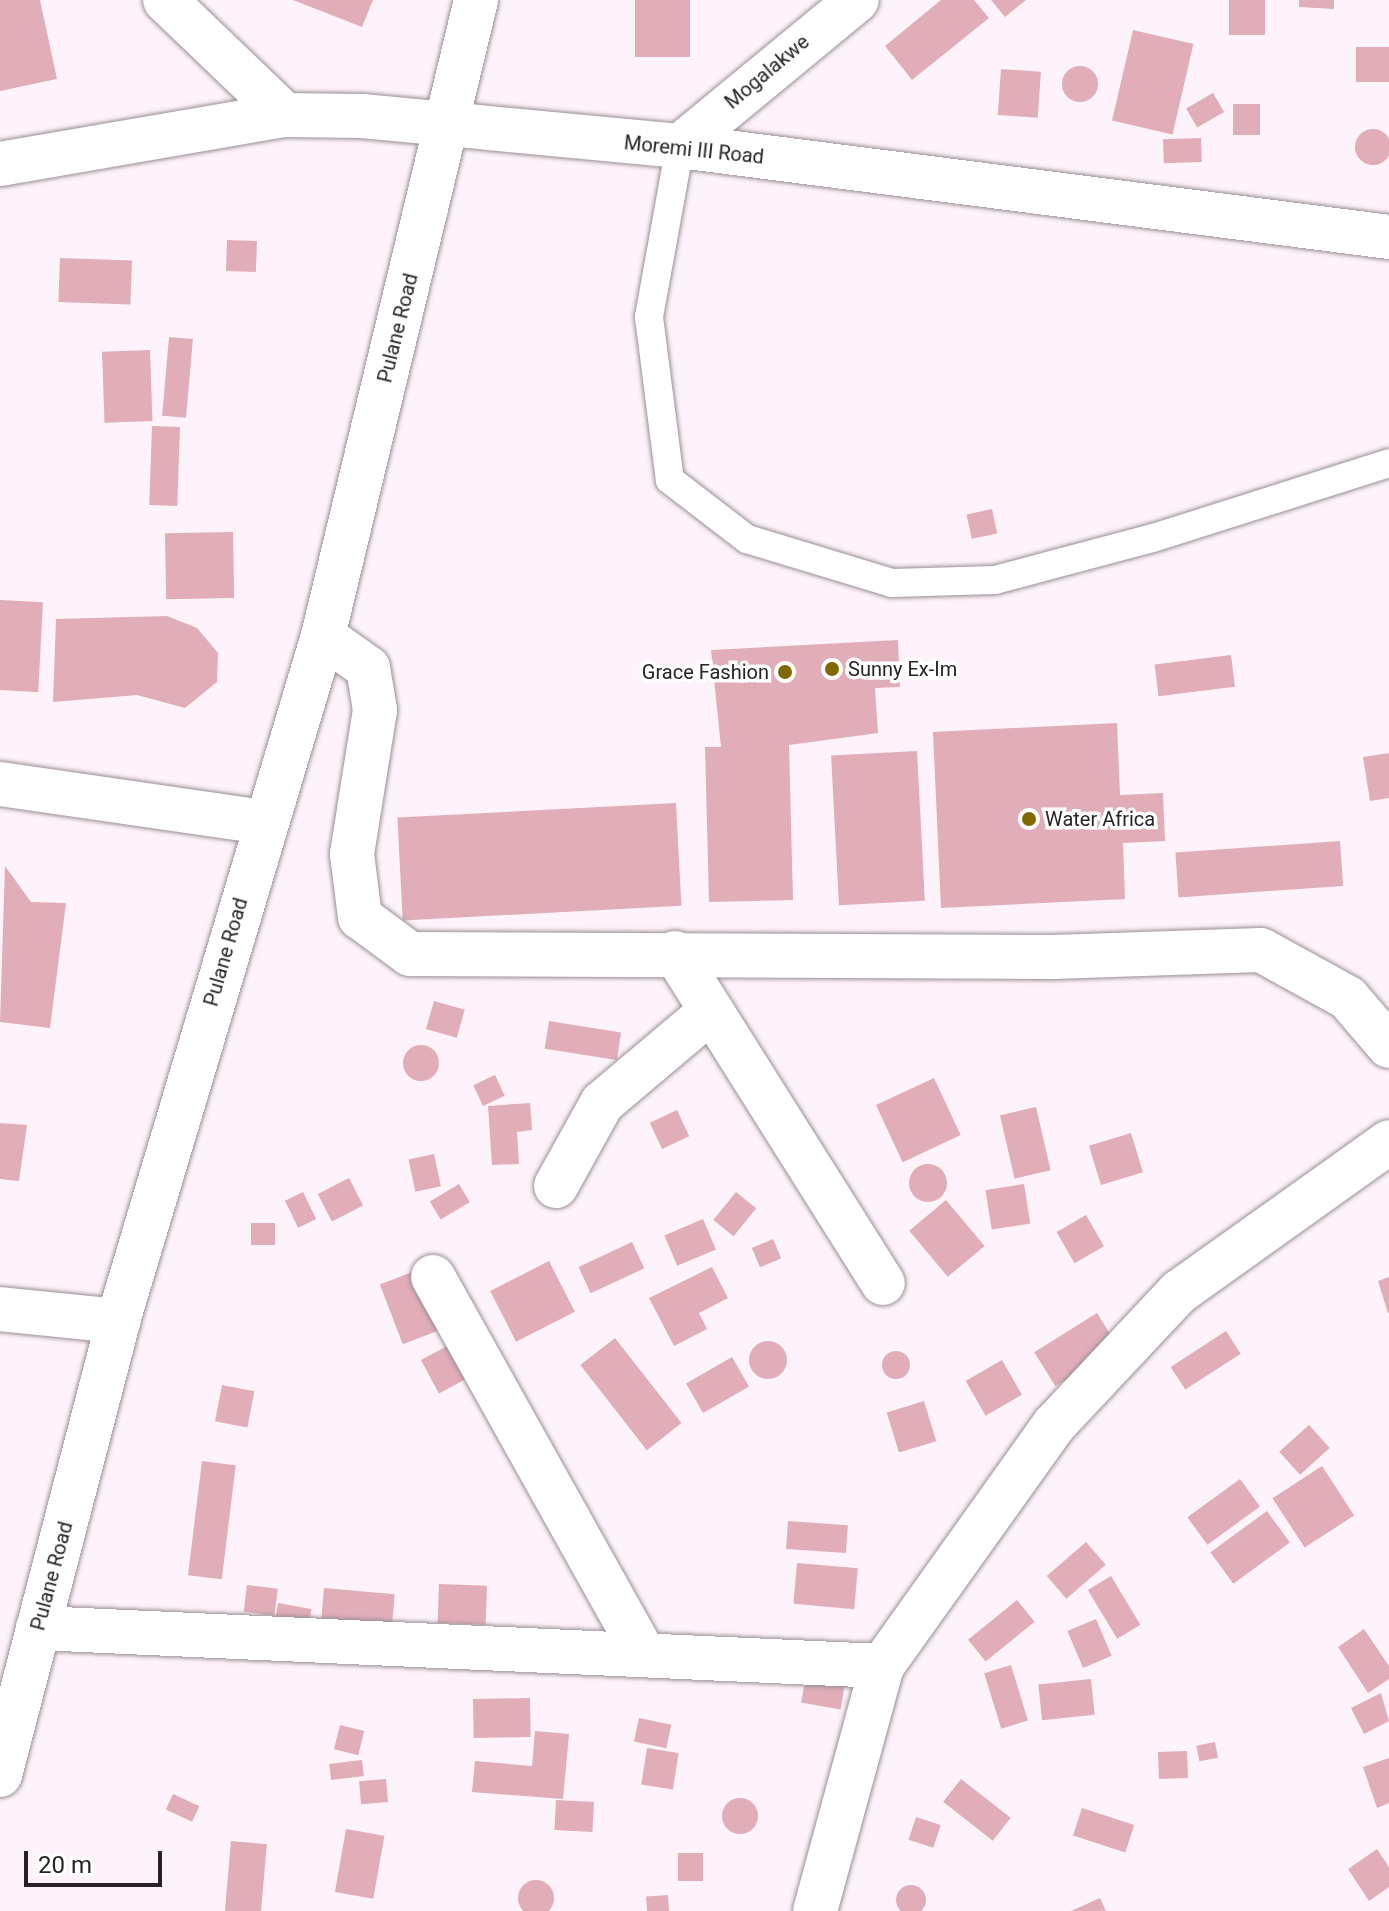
<!DOCTYPE html>
<style>
body{margin:0}
#map{position:relative;width:1389px;height:1911px;overflow:hidden;background:#fef3fa;font-family:Roboto,sans-serif}
div>[style]{position:absolute}
.building>*{inset:0;background:#e0adb9;transform-origin:0 0}
.round{border-radius:50%}
.roads{filter:drop-shadow(0 0 2px #998f95) drop-shadow(0 0 2px #998f95)}
.service>*{height:28px;margin:-14px;padding:0 14px;transform-origin:14px;border-radius:14px;background:#fff}
.minor>*{height:44px;margin:-22px;padding:0 22px;transform-origin:22px;border-radius:22px;background:#fff}
.tertiary>*{height:44px;margin:-22px;padding:0 22px;transform-origin:22px;border-radius:22px;background:#fff}
.dots>*{width:22px;height:22px;translate:-50% -50%;box-sizing:border-box;border:4px solid #fff;border-radius:50%}
span{translate:-50% -50%;white-space:nowrap;text-align:center;line-height:1.15;-webkit-text-stroke:7px #fff;paint-order:stroke}
.street-label{font-size:20px;color:#272326}
.poi-label{font-size:20px;color:#272326}
.left{translate:0 -50%;text-align:left}
.right{translate:-100% -50%;text-align:right}
.scale{position:absolute;left:24px;top:1851px;width:138px;height:36px;box-sizing:border-box;border:4px solid #272326;border-top:0;padding-left:10px;font-size:24px;line-height:28px;white-space:nowrap;color:#272326;-webkit-text-stroke:6px #fff;paint-order:stroke}
</style>
<div id="map">
<div class="building">
<div style="clip-path:polygon(0 0,40px 0,57px 79px,0 91px)"></div>
<div style="clip-path:polygon(293px 0,373px 0,362px 27px)"></div>
<div style="left:635px;top:0;width:55px;height:57px"></div>
<div style="clip-path:polygon(941px 0,974px 0,989px 18px,912px 80px,885px 46px)"></div>
<div style="clip-path:polygon(991px 0,1026px 0,1005px 17px)"></div>
<div style="left:1229px;top:0;width:36px;height:35px"></div>
<div style="clip-path:polygon(1299px 0,1334px 0,1334px 9px,1299px 7px)"></div>
<div style="left:1133px;top:30px;width:62px;height:93px;rotate:13deg"></div>
<div style="left:1389px;top:47px;width:35px;height:33px;rotate:90deg"></div>
<div class="round" style="left:1062px;top:66px;width:36px;height:36px"></div>
<div style="left:1001px;top:69px;width:40px;height:46px;rotate:4deg"></div>
<div style="left:1213px;top:93px;width:22px;height:31px;rotate:60deg"></div>
<div style="left:1233px;top:104px;width:27px;height:31px"></div>
<div class="round" style="left:1355px;top:129px;width:36px;height:36px"></div>
<div style="left:1201px;top:138px;width:24px;height:38px;rotate:88deg"></div>
<div style="left:227px;top:240px;width:30px;height:31px;rotate:2deg"></div>
<div style="left:60px;top:258px;width:72px;height:44px;rotate:2deg"></div>
<div style="left:169px;top:337px;width:24px;height:79px;rotate:5deg"></div>
<div style="left:150px;top:350px;width:71px;height:48px;rotate:88deg"></div>
<div style="left:152px;top:426px;width:28px;height:79px;rotate:2deg"></div>
<div style="left:992px;top:509px;width:25px;height:26px;rotate:78deg"></div>
<div style="left:233px;top:532px;width:66px;height:68px;rotate:89deg"></div>
<div style="left:0;top:600px;width:43px;height:90px;rotate:3deg"></div>
<div style="clip-path:polygon(167px 616px,197px 628px,218px 653px,217px 682px,185px 708px,137px 695px,53px 702px,56px 619px)"></div>
<div style="clip-path:polygon(898px 640px,900px 687px,875px 688px,878px 733px,789px 745px,793px 900px,709px 902px,705px 747px,721px 747px,711px 650px)"></div>
<div style="left:1231px;top:655px;width:32px;height:77px;rotate:83deg"></div>
<div style="clip-path:polygon(1117px 723px,1120px 795px,1163px 793px,1165px 841px,1123px 843px,1125px 899px,941px 908px,933px 732px)"></div>
<div style="left:917px;top:751px;width:150px;height:86px;rotate:87deg"></div>
<div style="clip-path:polygon(1389px 753px,1389px 798px,1370px 801px,1363px 757px)"></div>
<div style="left:676px;top:803px;width:103px;height:279px;rotate:87deg"></div>
<div style="left:1340px;top:841px;width:45px;height:165px;rotate:86deg"></div>
<div style="clip-path:polygon(5px 866px,31px 902px,66px 903px,50px 1028px,0 1022px)"></div>
<div style="left:434px;top:1001px;width:32px;height:29px;rotate:16deg"></div>
<div style="left:549px;top:1021px;width:73px;height:28px;rotate:9deg"></div>
<div class="round" style="left:403px;top:1045px;width:36px;height:36px"></div>
<div style="left:495px;top:1075px;width:23px;height:24px;rotate:65deg"></div>
<div style="left:934px;top:1078px;width:63px;height:64px;rotate:65deg"></div>
<div style="clip-path:polygon(530px 1103px,532px 1130px,517px 1132px,519px 1164px,492px 1165px,488px 1106px)"></div>
<div style="left:1036px;top:1107px;width:65px;height:37px;rotate:77deg"></div>
<div style="left:677px;top:1110px;width:29px;height:30px;rotate:65deg"></div>
<div style="clip-path:polygon(0 1123px,27px 1125px,19px 1181px,0 1179px)"></div>
<div style="left:1131px;top:1133px;width:41px;height:44px;rotate:73deg"></div>
<div style="left:434px;top:1154px;width:33px;height:26px;rotate:78deg"></div>
<div class="round" style="left:909px;top:1164px;width:38px;height:38px"></div>
<div style="left:349px;top:1178px;width:31px;height:35px;rotate:63deg"></div>
<div style="left:459px;top:1184px;width:21px;height:34px;rotate:59deg"></div>
<div style="left:1024px;top:1184px;width:40px;height:39px;rotate:81deg"></div>
<div style="left:303px;top:1192px;width:30px;height:20px;rotate:64deg"></div>
<div style="left:736px;top:1192px;width:26px;height:36px;rotate:39deg"></div>
<div style="left:946px;top:1200px;width:60px;height:48px;rotate:50deg"></div>
<div style="left:1086px;top:1215px;width:36px;height:34px;rotate:60deg"></div>
<div style="left:703px;top:1219px;width:33px;height:42px;rotate:67deg"></div>
<div style="left:251px;top:1223px;width:24px;height:22px"></div>
<div style="left:773px;top:1239px;width:21px;height:23px;rotate:67deg"></div>
<div style="left:632px;top:1242px;width:29px;height:59px;rotate:65deg"></div>
<div style="left:549px;top:1261px;width:57px;height:66px;rotate:63deg"></div>
<div style="clip-path:polygon(712px 1267px,728px 1298px,699px 1313px,707px 1329px,674px 1346px,649px 1298px)"></div>
<div style="left:420px;top:1269px;width:64px;height:43px;rotate:69deg"></div>
<div style="clip-path:polygon(1389px 1277px,1389px 1313px,1388px 1313px,1378px 1281px)"></div>
<div style="left:1097px;top:1313px;width:40px;height:74px;rotate:58deg"></div>
<div style="left:1226px;top:1331px;width:27px;height:66px;rotate:57deg"></div>
<div style="left:615px;top:1338px;width:108px;height:44px;rotate:52deg"></div>
<div class="round" style="left:749px;top:1341px;width:38px;height:38px"></div>
<div style="left:451px;top:1344px;width:38px;height:34px;rotate:62deg"></div>
<div class="round" style="left:882px;top:1351px;width:28px;height:28px"></div>
<div style="left:732px;top:1357px;width:34px;height:53px;rotate:60deg"></div>
<div style="left:1002px;top:1360px;width:40px;height:42px;rotate:60deg"></div>
<div style="left:222px;top:1385px;width:33px;height:37px;rotate:11deg"></div>
<div style="left:924px;top:1401px;width:42px;height:39px;rotate:73deg"></div>
<div style="left:1309px;top:1425px;width:31px;height:40px;rotate:48deg"></div>
<div style="left:202px;top:1461px;width:34px;height:115px;rotate:7deg"></div>
<div style="left:1322px;top:1466px;width:59px;height:59px;rotate:57deg"></div>
<div style="left:1240px;top:1479px;width:34px;height:65px;rotate:54deg"></div>
<div style="left:1267px;top:1511px;width:39px;height:70px;rotate:54deg"></div>
<div style="left:788px;top:1521px;width:60px;height:28px;rotate:4deg"></div>
<div style="left:1086px;top:1542px;width:30px;height:52px;rotate:49deg"></div>
<div style="left:797px;top:1563px;width:61px;height:41px;rotate:5deg"></div>
<div style="left:1111px;top:1576px;width:57px;height:27px;rotate:59deg"></div>
<div style="left:439px;top:1584px;width:48px;height:39px;rotate:2deg"></div>
<div style="left:247px;top:1585px;width:31px;height:27px;rotate:7deg"></div>
<div style="left:324px;top:1588px;width:71px;height:38px;rotate:5deg"></div>
<div style="left:1017px;top:1600px;width:28px;height:63px;rotate:51deg"></div>
<div style="left:278px;top:1603px;width:34px;height:25px;rotate:10deg"></div>
<div style="left:1096px;top:1619px;width:40px;height:31px;rotate:67deg"></div>
<div style="clip-path:polygon(1364px 1629px,1389px 1666px,1389px 1679px,1368px 1693px,1338px 1647px)"></div>
<div style="left:1011px;top:1665px;width:58px;height:28px;rotate:73deg"></div>
<div style="left:806px;top:1675px;width:40px;height:28px;rotate:10deg"></div>
<div style="left:1091px;top:1679px;width:36px;height:53px;rotate:84deg"></div>
<div style="clip-path:polygon(1381px 1693px,1389px 1721px,1364px 1734px,1351px 1708px)"></div>
<div style="left:530px;top:1698px;width:39px;height:57px;rotate:89deg"></div>
<div style="left:639px;top:1718px;width:33px;height:24px;rotate:12deg"></div>
<div style="left:340px;top:1725px;width:25px;height:25px;rotate:14deg"></div>
<div style="clip-path:polygon(535px 1731px,569px 1734px,563px 1799px,472px 1792px,475px 1761px,532px 1766px)"></div>
<div style="left:1215px;top:1742px;width:16px;height:19px;rotate:79deg"></div>
<div style="left:647px;top:1748px;width:32px;height:37px;rotate:9deg"></div>
<div style="left:1187px;top:1751px;width:27px;height:29px;rotate:88deg"></div>
<div style="clip-path:polygon(1389px 1758px,1389px 1803px,1377px 1808px,1363px 1767px)"></div>
<div style="left:362px;top:1760px;width:16px;height:33px;rotate:83deg"></div>
<div style="left:386px;top:1779px;width:23px;height:27px;rotate:85deg"></div>
<div style="left:961px;top:1779px;width:63px;height:29px;rotate:38deg"></div>
<div style="left:173px;top:1794px;width:29px;height:17px;rotate:25deg"></div>
<div class="round" style="left:722px;top:1798px;width:36px;height:36px"></div>
<div style="left:556px;top:1800px;width:38px;height:30px;rotate:3deg"></div>
<div style="left:1082px;top:1808px;width:55px;height:29px;rotate:18deg"></div>
<div style="left:916px;top:1817px;width:26px;height:24px;rotate:18deg"></div>
<div style="left:346px;top:1829px;width:39px;height:64px;rotate:10deg"></div>
<div style="left:231px;top:1841px;width:36px;height:70px;rotate:5deg"></div>
<div style="clip-path:polygon(1377px 1849px,1389px 1867px,1389px 1887px,1369px 1901px,1348px 1869px)"></div>
<div style="left:678px;top:1853px;width:25px;height:28px"></div>
<div class="round" style="left:518px;top:1880px;width:36px;height:36px"></div>
<div class="round" style="left:896px;top:1885px;width:30px;height:30px"></div>
<div style="left:668px;top:1895px;width:16px;height:22px;rotate:86deg"></div>
<div style="clip-path:polygon(1100px 1898px,1106px 1911px,1071px 1911px)"></div>
</div>
<div class="roads">
<div class="service">
<div style="left:680px;top:146px;width:174px;rotate:100.3deg"></div>
<div style="left:649px;top:317px;width:164px;rotate:82.7deg"></div>
<div style="left:670px;top:480px;width:97px;rotate:37.5deg"></div>
<div style="left:747px;top:539px;width:152px;rotate:16.9deg"></div>
<div style="left:892px;top:583px;width:103px;rotate:-1.7deg"></div>
<div style="left:995px;top:580px;width:163px;rotate:-14.9deg"></div>
<div style="left:1153px;top:538px;width:248px;rotate:-17.6deg"></div>
</div>
<div class="minor">
<div style="left:165px;top:0;width:166px;rotate:43.8deg"></div>
<div style="left:680px;top:146px;width:229px;rotate:-39.5deg"></div>
<div style="left:323px;top:636px;width:55px;rotate:35.4deg"></div>
<div style="left:368px;top:668px;width:43px;rotate:80.5deg"></div>
<div style="left:375px;top:710px;width:146px;rotate:99.1deg"></div>
<div style="left:352px;top:854px;width:64px;rotate:82.8deg"></div>
<div style="left:360px;top:917px;width:62px;rotate:36.5deg"></div>
<div style="left:410px;top:954px;width:643px;rotate:0.27deg"></div>
<div style="left:1053px;top:957px;width:208px;rotate:-1.9deg"></div>
<div style="left:1261px;top:950px;width:99px;rotate:28.9deg"></div>
<div style="left:1348px;top:998px;width:63px;rotate:49.5deg"></div>
<div style="left:0;top:784px;width:267px;rotate:8.2deg"></div>
<div style="left:675px;top:953px;width:390px;rotate:57.8deg"></div>
<div style="left:556px;top:1186px;width:95px;rotate:-61deg"></div>
<div style="left:602px;top:1103px;width:143px;rotate:-40.2deg"></div>
<div style="left:433px;top:1277px;width:433px;rotate:60.8deg"></div>
<div style="left:0;top:1309px;width:119px;rotate:5.8deg"></div>
<div style="left:38px;top:1628px;width:845px;rotate:2.58deg"></div>
<div style="left:0;top:1775px;width:469px;rotate:-75.4deg"></div>
<div style="left:118px;top:1321px;width:715px;rotate:-73.34deg"></div>
<div style="left:323px;top:636px;width:654px;rotate:-76.47deg"></div>
<div style="left:815px;top:1911px;width:254px;rotate:-74.7deg"></div>
<div style="left:882px;top:1666px;width:296px;rotate:-54.5deg"></div>
<div style="left:1054px;top:1425px;width:183px;rotate:-46.8deg"></div>
<div style="left:1179px;top:1292px;width:258px;rotate:-35.5deg"></div>
</div>
<div class="tertiary">
<div style="left:0;top:164px;width:289px;rotate:-9.8deg"></div>
<div style="left:285px;top:115px;width:77px;rotate:0.7deg"></div>
<div style="left:362px;top:116px;width:319px;rotate:5.4deg"></div>
<div style="left:680px;top:146px;width:715px;rotate:7.31deg"></div>
</div>
</div>
<div class="dots">
<div style="left:832px;top:669px;background:#806700"></div>
<div style="left:785px;top:672px;background:#806700"></div>
<div style="left:1029px;top:819px;background:#806700"></div>
</div>
<div class="street-label">
<span style="left:767px;top:72px;rotate:-40deg">Mogalakwe</span>
<span style="left:694px;top:150px;rotate:6deg">Moremi III Road</span>
<span style="left:398px;top:328px;rotate:-76deg">Pulane Road</span>
<span style="left:226px;top:952px;rotate:-74deg">Pulane Road</span>
<span style="left:52px;top:1576px;rotate:-75deg">Pulane Road</span>
</div>
<div class="poi-label">
<span class="left" style="left:848px;top:669px">Sunny Ex-Im</span>
<span class="right" style="left:769px;top:672px">Grace Fashion</span>
<span class="left" style="left:1045px;top:819px">Water Africa</span>
</div>
<div class="scale">20 m</div>
</div>
